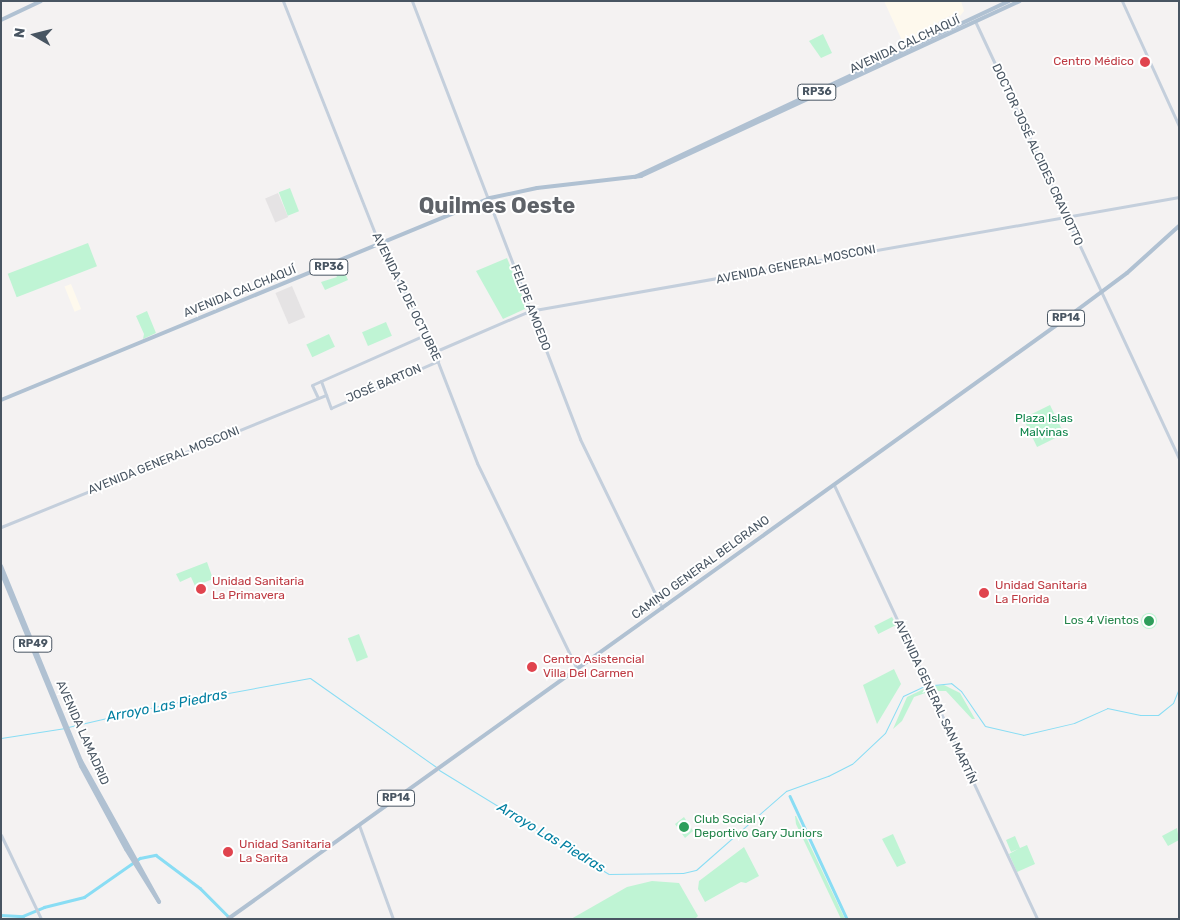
<!DOCTYPE html>
<meta charset="utf-8">
<style>
body{margin:0}
#map{position:relative;width:1180px;height:920px;overflow:hidden;background:#f4f2f2;font-family:Rubik,sans-serif}
div>[style]{position:absolute}
.commercial>*{inset:0;background:#fef9ed;transform-origin:0 0}
.education>*{inset:0;background:#e5e3e4;transform-origin:0 0}
.green>*{inset:0;background:#bff4d4;transform-origin:0 0}
.round{border-radius:50%}
.stream>*{height:1px;margin:-0.5px;padding:0 0.5px;transform-origin:0.5px;border-radius:0.5px;background:#89ddf4}
.canal>*{height:2.5px;margin:-1.25px;padding:0 1.25px;transform-origin:1.25px;border-radius:1.25px;background:#89ddf4}
.secondary>*{height:3px;margin:-1.5px;padding:0 1.5px;transform-origin:1.5px;border-radius:1.5px;background:#c4cfdc}
.primary>*{height:4px;margin:-2px;padding:0 2px;transform-origin:2px;border-radius:2px;background:#b0c1d2}
.dots>*{width:14px;height:14px;translate:-50% -50%;box-sizing:border-box;border:2px solid #fff;border-radius:50%}
span{translate:-50% -50%;white-space:nowrap;text-align:center;line-height:1.15;-webkit-text-stroke:4px #fff;paint-order:stroke}
.shield-label span{padding:1px 4px;background:#fff;border:1px solid;border-radius:4px;-webkit-text-stroke-width:0}
.shield-label{font-size:11px;color:#485562;font-weight:700}
.street-label{font-size:12px;color:#485562}
.health-label{font-size:12px;color:#be3a42}
.right{translate:-100% -50%;text-align:right}
.left{translate:0 -50%;text-align:left}
.park-label{font-size:12px;color:#10864c}
.leisure-label{font-size:12px;color:#27864d}
.water-label{font-size:14px;color:#0380a2;font-style:italic}
.town-label{font-size:22px;color:#5e6268;font-weight:700}
.frame{position:absolute;inset:0;border:2px solid #485562;pointer-events:none}
.north{position:absolute;left:10px;top:10px;width:50px;height:50px;-webkit-text-stroke:4px #fff;paint-order:stroke;rotate:278deg;font-size:14px;font-weight:700;line-height:20px;text-align:center;color:#485562}
.north::after{content:'';display:block;margin:auto;width:18px;height:22px;background:#485562;clip-path:polygon(50% 0,100% 100%,50% 72%,0 100%)}
</style>
<div id="map">
<div class="commercial">
<div style="clip-path:polygon(884px 1px,961px 1px,964px 11px,960px 16px,957px 13px,939px 21px,936px 26px,939px 31px,905px 47px)"></div>
<div style="left:71px;top:284px;width:27px;height:7px;rotate:68deg"></div>
</div>
<div class="education">
<div style="left:278px;top:193px;width:26px;height:14px;rotate:67deg"></div>
<div style="left:292px;top:286px;width:34px;height:18px;rotate:67deg"></div>
</div>
<div class="green">
<div style="clip-path:polygon(823px 34px,832px 53px,821px 58px,809px 41px)"></div>
<div style="left:290px;top:188px;width:25px;height:12px;rotate:69deg"></div>
<div style="left:88px;top:243px;width:25px;height:86px;rotate:69deg"></div>
<div style="clip-path:polygon(507px 258px,527px 308px,503px 319px,476px 271px)"></div>
<div style="clip-path:polygon(342px 266px,348px 280px,325px 290px,321px 282px,337px 277px,334px 269px)"></div>
<div style="clip-path:polygon(147px 311px,156px 333px,143px 339px,144px 334px,136px 316px)"></div>
<div style="left:386px;top:322px;width:15px;height:26px;rotate:67deg"></div>
<div style="left:329px;top:334px;width:14px;height:25px;rotate:65deg"></div>
<div style="left:1050px;top:405px;width:32px;height:30px;rotate:64deg"></div>
<div style="clip-path:polygon(207px 562px,213px 579px,195px 586px,191px 577px,180px 582px,176px 574px)"></div>
<div class="round" style="left:1141px;top:613px;width:16px;height:16px"></div>
<div style="left:892px;top:617px;width:9px;height:20px;rotate:63deg"></div>
<div style="left:359px;top:634px;width:25px;height:12px;rotate:69deg"></div>
<div style="clip-path:polygon(894px 669px,901px 684px,877px 724px,863px 685px)"></div>
<div style="clip-path:polygon(944px 685px,960px 693px,975px 719px,972px 719px,946px 691px,934px 691px,932px 686px)"></div>
<div style="clip-path:polygon(926px 688px,928px 692px,914px 697px,902px 721px,893px 729px,907px 697px)"></div>
<div style="clip-path:polygon(795px 816px,796px 816px,845px 919px,841px 919px,796px 824px)"></div>
<div style="clip-path:polygon(684px 817px,693px 831px,685px 838px,675px 824px)"></div>
<div style="clip-path:polygon(1177px 828px,1179px 840px,1168px 846px,1162px 836px)"></div>
<div style="clip-path:polygon(893px 834px,906px 863px,897px 867px,882px 839px)"></div>
<div style="clip-path:polygon(1015px 836px,1020px 848px,1027px 845px,1035px 864px,1017px 872px,1009px 854px,1018px 849px,1011px 852px,1006px 840px)"></div>
<div style="clip-path:polygon(744px 847px,759px 876px,746px 883px,741px 882px,705px 902px,698px 889px,699px 881px)"></div>
<div style="clip-path:polygon(652px 881px,679px 883px,698px 916px,695px 919px,571px 919px,627px 887px)"></div>
</div>
<div class="stream">
<div style="left:68px;top:727px;width:103px;rotate:-13deg"></div>
<div style="left:168px;top:704px;width:144px;rotate:-10.4deg"></div>
<div style="left:310px;top:678px;width:154px;rotate:35.2deg"></div>
<div style="left:1px;top:738px;width:65px;rotate:-8.9deg"></div>
<div style="left:439px;top:770px;width:199px;rotate:31.5deg"></div>
<div style="left:609px;top:874px;width:74px;rotate:-0.8deg"></div>
<div style="left:683px;top:873px;width:13px;rotate:-13deg"></div>
<div style="left:696px;top:870px;width:120px;rotate:-41.3deg"></div>
<div style="left:786px;top:791px;width:45px;rotate:-19.7deg"></div>
<div style="left:828px;top:776px;width:27px;rotate:-27deg"></div>
<div style="left:852px;top:764px;width:45px;rotate:-43.2deg"></div>
<div style="left:885px;top:733px;width:41px;rotate:-64.1deg"></div>
<div style="left:903px;top:696px;width:23px;rotate:-25deg"></div>
<div style="left:924px;top:686px;width:27px;rotate:-6deg"></div>
<div style="left:951px;top:683px;width:13px;rotate:39deg"></div>
<div style="left:961px;top:691px;width:42px;rotate:55.6deg"></div>
<div style="left:985px;top:726px;width:39px;rotate:13deg"></div>
<div style="left:1023px;top:735px;width:52px;rotate:-13.2deg"></div>
<div style="left:1074px;top:723px;width:36px;rotate:-24deg"></div>
<div style="left:1107px;top:708px;width:34px;rotate:12deg"></div>
<div style="left:1140px;top:715px;width:18px"></div>
<div style="left:1158px;top:715px;width:19px;rotate:-39deg"></div>
<div style="left:1173px;top:703px;width:16px;rotate:-68deg"></div>
</div>
<div class="canal">
<div style="left:790px;top:796px;width:136px;rotate:65.1deg"></div>
<div style="left:1px;top:915px;width:22px;rotate:3deg"></div>
<div style="left:23px;top:916px;width:23px;rotate:-23deg"></div>
<div style="left:44px;top:907px;width:41px;rotate:-14deg"></div>
<div style="left:84px;top:897px;width:68px;rotate:-34.9deg"></div>
<div style="left:140px;top:858px;width:16px;rotate:-11deg"></div>
<div style="left:156px;top:855px;width:55px;rotate:36.9deg"></div>
<div style="left:200px;top:888px;width:42px;rotate:45deg"></div>
</div>
<div class="secondary">
<div style="left:283px;top:1px;width:264px;rotate:68.4deg"></div>
<div style="left:380px;top:246px;width:100px;rotate:61.9deg"></div>
<div style="left:427px;top:334px;width:138px;rotate:68.8deg"></div>
<div style="left:477px;top:463px;width:229px;rotate:64.1deg"></div>
<div style="left:412px;top:1px;width:469px;rotate:69deg"></div>
<div style="left:580px;top:439px;width:188px;rotate:64.1deg"></div>
<div style="left:1122px;top:1px;width:137px;rotate:65.5deg"></div>
<div style="left:975px;top:21px;width:482px;rotate:65deg"></div>
<div style="left:434px;top:352px;width:103px;rotate:-23.3deg"></div>
<div style="left:529px;top:311px;width:660px;rotate:-9.95deg"></div>
<div style="left:321px;top:381px;width:29px;rotate:70deg"></div>
<div style="left:331px;top:408px;width:117px;rotate:-23.7deg"></div>
<div style="left:318px;top:398px;width:14px;rotate:-115deg"></div>
<div style="left:312px;top:385px;width:126px;rotate:-23.9deg"></div>
<div style="left:834px;top:485px;width:479px;rotate:64.9deg"></div>
<div style="left:1px;top:527px;width:351px;rotate:-22.1deg"></div>
<div style="left:359px;top:825px;width:100px;rotate:70.1deg"></div>
<div style="left:1px;top:835px;width:93px;rotate:64.5deg"></div>
</div>
<div class="primary">
<div style="left:1px;top:20px;width:44px;rotate:-25.4deg"></div>
<div style="left:635px;top:177px;width:413px;rotate:-25.2deg"></div>
<div style="left:1px;top:400px;width:529px;rotate:-22.44deg"></div>
<div style="left:490px;top:198px;width:48px;rotate:-12deg"></div>
<div style="left:537px;top:188px;width:105px;rotate:-6.6deg"></div>
<div style="left:641px;top:176px;width:417px;rotate:-24.8deg"></div>
<div style="left:1px;top:566px;width:211px;rotate:67.7deg"></div>
<div style="left:81px;top:761px;width:161px;rotate:61deg"></div>
<div style="left:159px;top:902px;width:62px;rotate:-121.9deg"></div>
<div style="left:126px;top:849px;width:94px;rotate:-118.5deg"></div>
<div style="left:81px;top:766px;width:210px;rotate:-112.4deg"></div>
<div style="left:228px;top:919px;width:1025px;rotate:-35.63deg"></div>
<div style="left:1061px;top:322px;width:82px;rotate:-36.6deg"></div>
<div style="left:1127px;top:273px;width:70px;rotate:-42.1deg"></div>
</div>
<div class="dots">
<div style="left:1145px;top:62px;background:#e0444e"></div>
<div style="left:201px;top:589px;background:#e0444e"></div>
<div style="left:984px;top:593px;background:#e0444e"></div>
<div style="left:1149px;top:621px;background:#2e9e5b"></div>
<div style="left:532px;top:667px;background:#e0444e"></div>
<div style="left:684px;top:827px;background:#2e9e5b"></div>
<div style="left:228px;top:852px;background:#e0444e"></div>
</div>
<div class="shield-label">
<span style="left:817px;top:92px">RP36</span>
<span style="left:329px;top:267px">RP36</span>
<span style="left:1066px;top:318px">RP14</span>
<span style="left:33px;top:644px">RP49</span>
<span style="left:396px;top:798px">RP14</span>
</div>
<div class="street-label">
<span style="left:905px;top:45px;rotate:-25deg">AVENIDA CALCHAQUÍ</span>
<span style="left:1037px;top:155px;rotate:65deg">DOCTOR JOSÉ ALCIDES CRAVIOTTO</span>
<span style="left:796px;top:265px;rotate:-11deg">AVENIDA GENERAL MOSCONI</span>
<span style="left:240px;top:292px;rotate:-22deg">AVENIDA CALCHAQUÍ</span>
<span style="left:406px;top:297px;rotate:64deg">AVENIDA 12 DE OCTUBRE</span>
<span style="left:530px;top:308px;rotate:69deg">FELIPE AMOEDO</span>
<span style="left:384px;top:384px;rotate:-23deg">JOSÉ BARTON</span>
<span style="left:164px;top:461px;rotate:-22deg">AVENIDA GENERAL MOSCONI</span>
<span style="left:701px;top:568px;rotate:-36deg">CAMINO GENERAL BELGRANO</span>
<span style="left:935px;top:702px;rotate:65deg">AVENIDA GENERAL SAN MARTÍN</span>
<span style="left:82px;top:733px;rotate:66deg">AVENIDA LAMADRID</span>
</div>
<div class="health-label">
<span class="right" style="left:1134px;top:62px">Centro Médico</span>
<span class="left" style="left:212px;top:589px">Unidad Sanitaria<br>La Primavera</span>
<span class="left" style="left:995px;top:593px">Unidad Sanitaria<br>La Florida</span>
<span class="left" style="left:543px;top:667px">Centro Asistencial<br>Villa Del Carmen</span>
<span class="left" style="left:239px;top:852px">Unidad Sanitaria<br>La Sarita</span>
</div>
<div class="park-label">
<span style="left:1044px;top:426px">Plaza Islas<br>Malvinas</span>
</div>
<div class="leisure-label">
<span class="right" style="left:1139px;top:621px">Los 4 Vientos</span>
<span class="left" style="left:694px;top:827px">Club Social y<br>Deportivo Gary Juniors</span>
</div>
<div class="water-label">
<span style="left:167px;top:706px;rotate:-11deg">Arroyo Las Piedras</span>
<span style="left:551px;top:838px;rotate:31deg">Arroyo Las Piedras</span>
</div>
<div class="town-label">
<span style="left:497px;top:206px">Quilmes Oeste</span>
</div>
<div class="frame"></div>
<div class="north">N</div>
</div>
